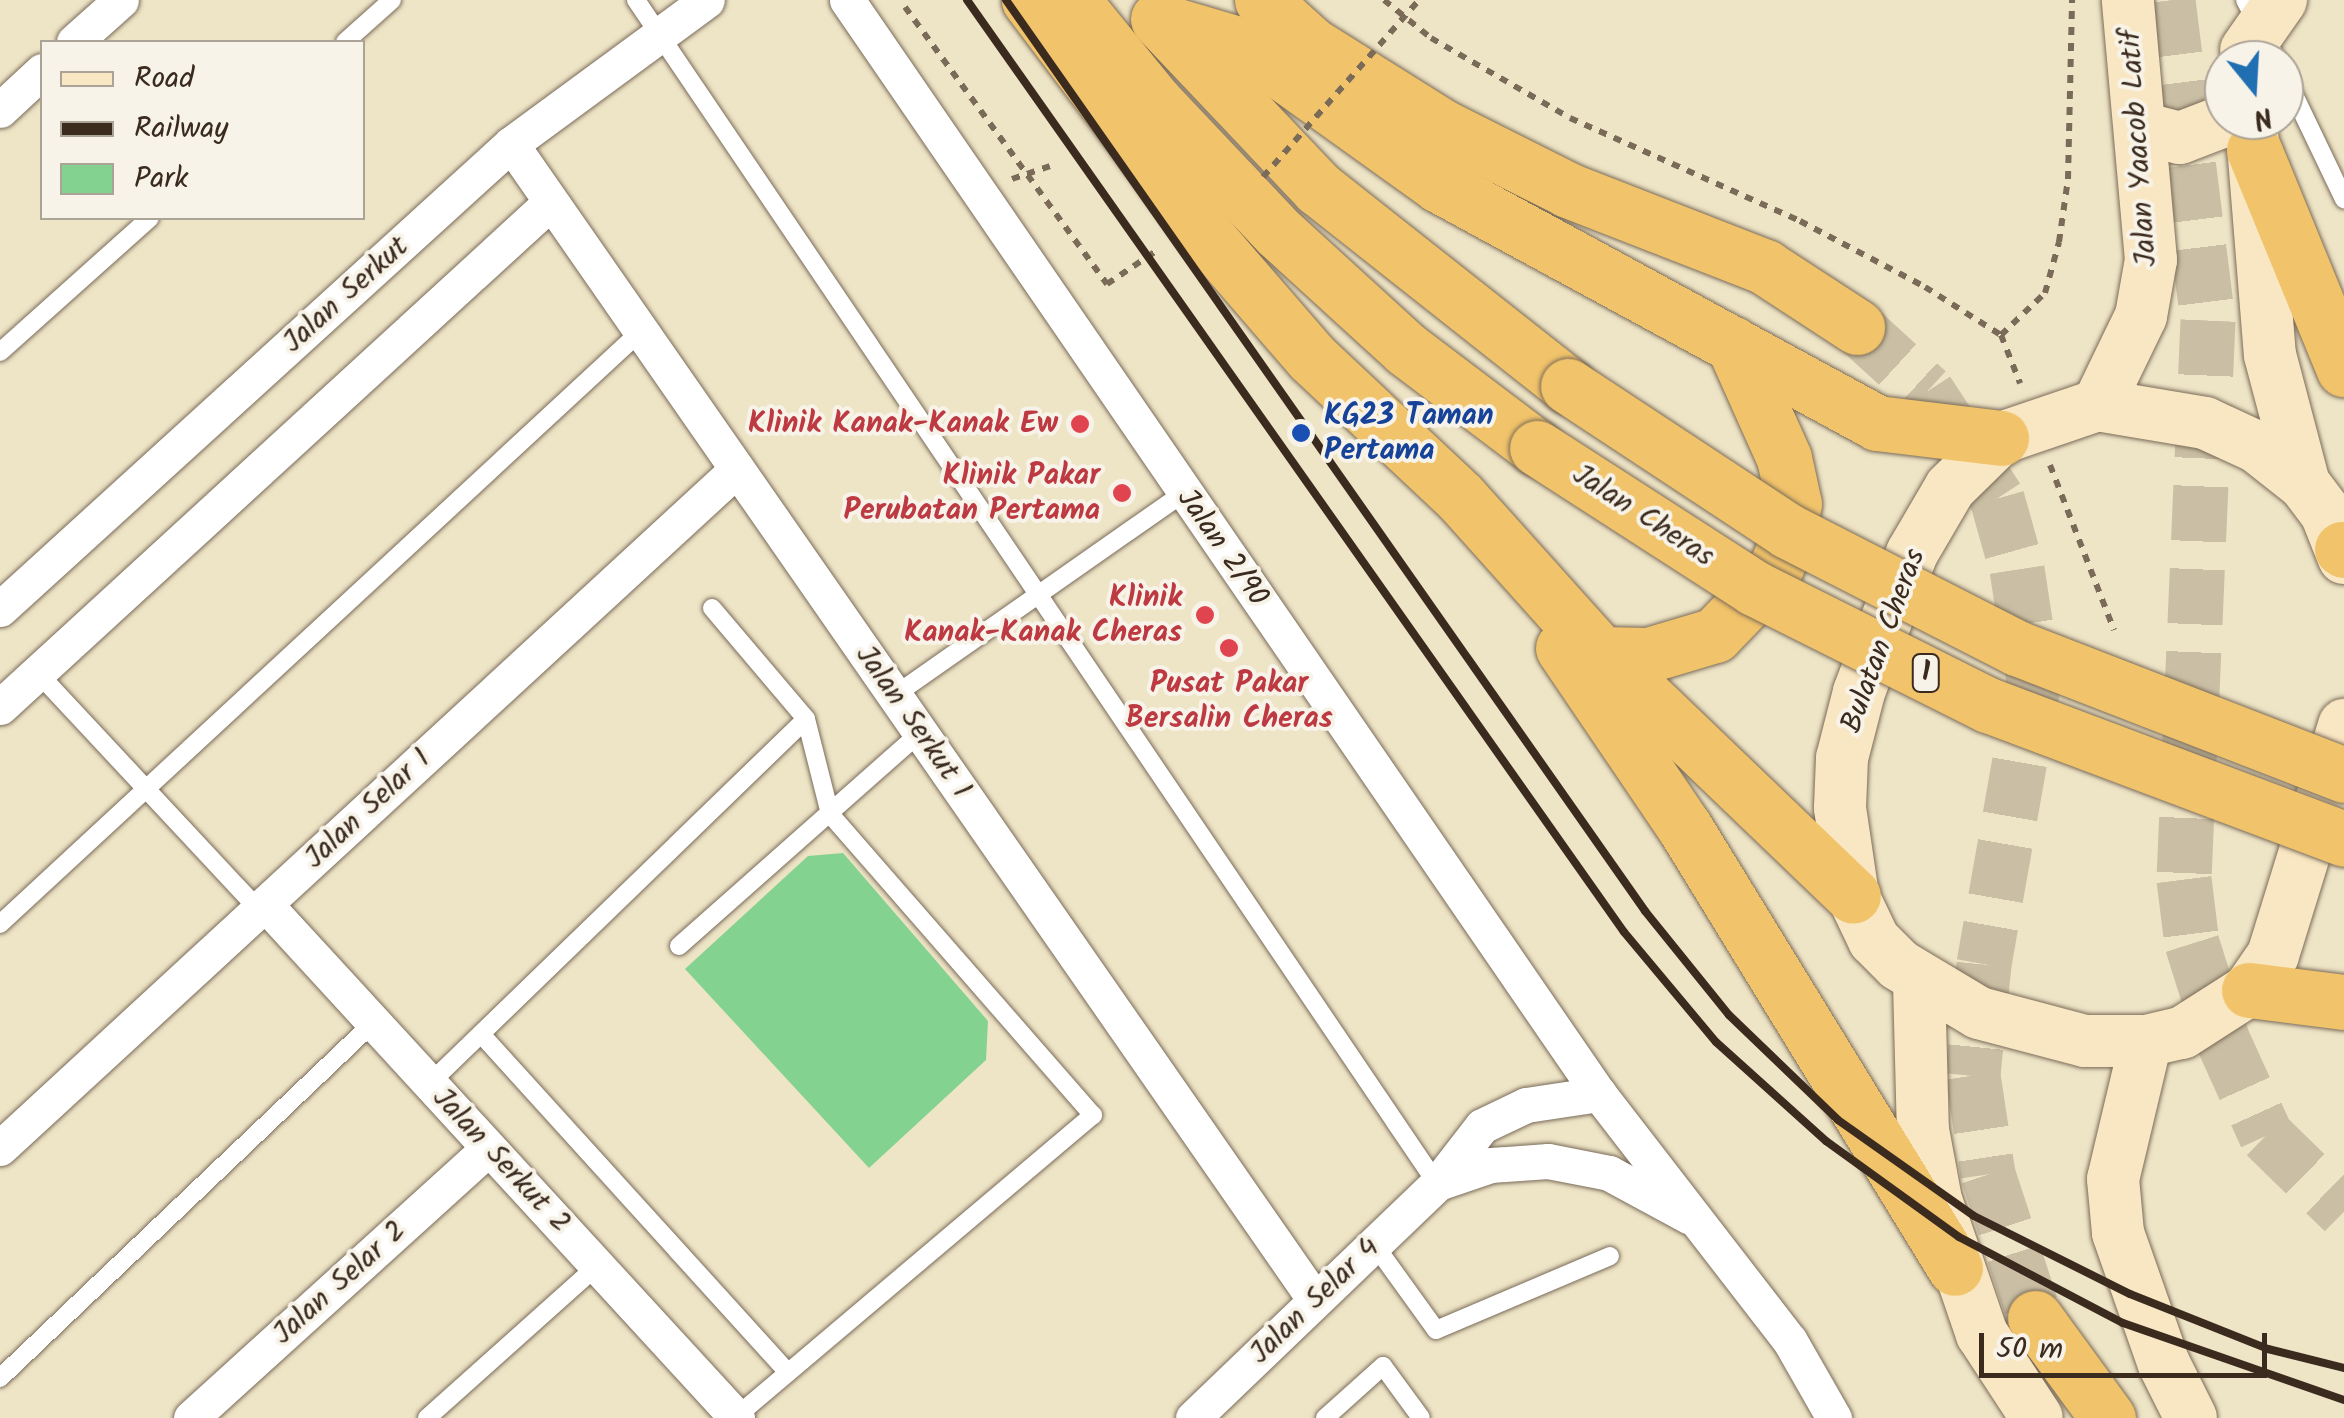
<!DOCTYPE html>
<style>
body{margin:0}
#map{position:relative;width:2344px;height:1418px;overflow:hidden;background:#eee4c6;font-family:Kalam,sans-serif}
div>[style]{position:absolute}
.green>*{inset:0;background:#84d290}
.highway-tunnel>*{height:55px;margin-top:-27.5px;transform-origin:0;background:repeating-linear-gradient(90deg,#cabfa4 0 55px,transparent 0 83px)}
.path>*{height:6px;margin-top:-3px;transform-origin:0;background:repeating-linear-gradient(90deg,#7a6b59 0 8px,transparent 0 16px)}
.roads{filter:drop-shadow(0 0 2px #7a6b59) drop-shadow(0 0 2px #7a6b59)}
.lane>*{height:18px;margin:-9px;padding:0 9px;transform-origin:9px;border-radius:9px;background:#fff}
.street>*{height:35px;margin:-17.5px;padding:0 17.5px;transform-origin:17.5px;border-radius:17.5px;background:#fff}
.secondary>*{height:52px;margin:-26px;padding:0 26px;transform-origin:26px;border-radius:26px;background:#f9e7c3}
.highway>*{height:55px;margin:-27.5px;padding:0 27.5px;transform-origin:27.5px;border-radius:27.5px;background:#f1c36a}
.rail>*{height:8px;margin:-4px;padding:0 4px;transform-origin:4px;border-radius:4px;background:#3b2a1e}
.path-bridge>*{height:6px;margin-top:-3px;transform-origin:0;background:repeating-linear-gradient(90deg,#7a6b59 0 8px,transparent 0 16px)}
.bridges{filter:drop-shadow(0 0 2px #7a6b59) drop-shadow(0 0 2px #7a6b59)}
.highway-bridge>*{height:55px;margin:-27.5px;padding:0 27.5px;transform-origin:27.5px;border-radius:27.5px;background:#f1c36a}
.dots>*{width:28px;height:28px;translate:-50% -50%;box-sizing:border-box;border:5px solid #f7f3e8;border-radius:50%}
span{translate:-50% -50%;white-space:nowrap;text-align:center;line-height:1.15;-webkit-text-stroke:8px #f7f3e8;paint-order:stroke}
.shield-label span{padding:2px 8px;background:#f7f3e8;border:2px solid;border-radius:8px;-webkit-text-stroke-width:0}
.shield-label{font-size:28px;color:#3b2a1e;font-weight:700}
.street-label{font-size:30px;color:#3b2a1e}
.transit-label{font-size:30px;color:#164399;font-weight:700}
.left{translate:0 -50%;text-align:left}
.health-label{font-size:30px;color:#be3a42;font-weight:700}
.right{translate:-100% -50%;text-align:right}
.legend{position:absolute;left:40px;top:40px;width:325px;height:180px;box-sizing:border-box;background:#f7f3e8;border:2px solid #aca397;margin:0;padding:12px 18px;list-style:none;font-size:30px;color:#3b2a1e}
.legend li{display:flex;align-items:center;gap:20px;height:50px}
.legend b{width:50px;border:2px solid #aca397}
.north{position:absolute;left:2204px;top:40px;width:100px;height:100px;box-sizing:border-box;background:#f7f3e8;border:2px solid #aca397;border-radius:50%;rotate:162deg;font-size:28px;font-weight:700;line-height:40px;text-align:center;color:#3b2a1e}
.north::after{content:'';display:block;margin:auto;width:35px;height:45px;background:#1f6fb2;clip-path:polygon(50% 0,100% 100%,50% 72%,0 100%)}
.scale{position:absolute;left:1979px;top:1333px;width:288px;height:45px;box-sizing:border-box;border:5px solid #3b2a1e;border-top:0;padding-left:12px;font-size:30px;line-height:35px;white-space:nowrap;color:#3b2a1e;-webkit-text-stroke:8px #f7f3e8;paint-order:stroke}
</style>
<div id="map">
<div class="green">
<div style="clip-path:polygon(843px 853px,988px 1021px,986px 1060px,869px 1168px,685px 969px,808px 856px)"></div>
</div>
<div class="highway-tunnel">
<div style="left:2168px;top:0;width:322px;rotate:82.9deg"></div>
<div style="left:2208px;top:320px;width:560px;rotate:92.46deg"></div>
<div style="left:2184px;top:879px;width:64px;rotate:82.9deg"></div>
<div style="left:2192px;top:943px;width:100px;rotate:72.5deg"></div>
<div style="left:2222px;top:1038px;width:107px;rotate:65.6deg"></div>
<div style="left:2266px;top:1135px;width:109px;rotate:44.3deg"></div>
<div style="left:1857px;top:327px;width:95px;rotate:42.4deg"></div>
<div style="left:1927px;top:391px;width:128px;rotate:56.8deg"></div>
<div style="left:1997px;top:498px;width:74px;rotate:74.3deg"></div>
<div style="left:2017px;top:569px;width:112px;rotate:81.3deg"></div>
<div style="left:2034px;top:680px;width:288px;rotate:100deg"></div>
<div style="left:1984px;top:964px;width:112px;rotate:95.7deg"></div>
<div style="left:1973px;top:1075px;width:100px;rotate:81.4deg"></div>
<div style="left:1988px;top:1174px;width:151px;rotate:71.9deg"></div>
</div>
<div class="path">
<div style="left:1384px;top:0;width:60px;rotate:39deg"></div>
<div style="left:1431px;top:38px;width:160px;rotate:29.9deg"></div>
<div style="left:1570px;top:118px;width:252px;rotate:24.1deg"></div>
<div style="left:1800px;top:221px;width:141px;rotate:27.8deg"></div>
<div style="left:1925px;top:287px;width:90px;rotate:32.3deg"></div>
<div style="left:2001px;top:335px;width:52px;rotate:68.4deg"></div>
<div style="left:905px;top:7px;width:343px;rotate:53.9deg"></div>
<div style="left:1107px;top:284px;width:63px;rotate:-33.9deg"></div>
<div style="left:1012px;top:179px;width:40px;rotate:-18.9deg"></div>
<div style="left:2001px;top:335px;width:61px;rotate:-43.7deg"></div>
<div style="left:2045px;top:293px;width:53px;rotate:-74.6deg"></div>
<div style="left:2059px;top:242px;width:64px;rotate:-81.9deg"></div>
<div style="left:2068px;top:179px;width:179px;rotate:-88.7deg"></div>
<div style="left:2050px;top:465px;width:177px;rotate:68.8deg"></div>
</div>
<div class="roads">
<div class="lane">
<div style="left:636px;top:0;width:1429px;rotate:55.92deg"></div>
<div style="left:2245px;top:0;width:68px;rotate:61.9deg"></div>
<div style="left:345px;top:42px;width:63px;rotate:-41.8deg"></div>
<div style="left:2284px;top:74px;width:139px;rotate:64.4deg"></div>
<div style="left:0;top:352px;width:201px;rotate:-41.8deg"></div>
<div style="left:712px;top:608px;width:145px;rotate:49.7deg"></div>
<div style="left:806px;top:719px;width:98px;rotate:75.8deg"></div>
<div style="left:830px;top:814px;width:400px;rotate:48.9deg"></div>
<div style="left:1093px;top:1115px;width:468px;rotate:139.8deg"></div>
<div style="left:38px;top:673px;width:324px;rotate:47deg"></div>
<div style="left:895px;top:695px;width:353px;rotate:-35deg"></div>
<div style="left:0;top:924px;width:873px;rotate:-42.77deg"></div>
<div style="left:679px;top:946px;width:322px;rotate:-41.5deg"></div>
<div style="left:481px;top:1034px;width:457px;rotate:47.8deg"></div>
<div style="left:430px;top:1083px;width:523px;rotate:-44.07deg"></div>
<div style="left:1374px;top:1244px;width:106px;rotate:54.2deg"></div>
<div style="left:1436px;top:1330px;width:189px;rotate:-23deg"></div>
<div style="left:0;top:1378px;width:516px;rotate:-43.59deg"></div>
<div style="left:427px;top:1418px;width:228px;rotate:-41.8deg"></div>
<div style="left:1325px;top:1418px;width:78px;rotate:-41.9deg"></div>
<div style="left:1383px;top:1366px;width:64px;rotate:53.8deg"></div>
</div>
<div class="street">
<div style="left:847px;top:0;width:1328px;rotate:55.5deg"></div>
<div style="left:1599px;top:1094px;width:312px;rotate:52.3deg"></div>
<div style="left:1790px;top:1341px;width:89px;rotate:60.3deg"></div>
<div style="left:74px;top:42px;width:63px;rotate:-41.8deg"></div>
<div style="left:0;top:110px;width:57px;rotate:-42.9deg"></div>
<div style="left:511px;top:144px;width:1408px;rotate:55.18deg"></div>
<div style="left:0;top:609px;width:691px;rotate:-42.3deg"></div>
<div style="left:511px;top:144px;width:243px;rotate:-36.3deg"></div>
<div style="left:0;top:707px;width:747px;rotate:-42.51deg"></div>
<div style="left:265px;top:904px;width:698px;rotate:47.44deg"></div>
<div style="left:0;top:1148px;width:1002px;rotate:-42.65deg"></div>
<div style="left:1438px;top:1183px;width:56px;rotate:-18.8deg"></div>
<div style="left:1491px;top:1165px;width:57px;rotate:-4deg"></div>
<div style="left:1548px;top:1161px;width:62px;rotate:11.1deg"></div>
<div style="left:1609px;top:1173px;width:92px;rotate:28.5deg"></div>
<div style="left:191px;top:1418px;width:402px;rotate:-42.2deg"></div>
<div style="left:1193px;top:1418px;width:338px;rotate:-43.8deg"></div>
<div style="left:1437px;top:1184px;width:73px;rotate:-52.2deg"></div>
<div style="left:1482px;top:1126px;width:49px;rotate:-25.5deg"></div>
<div style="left:1526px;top:1105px;width:74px;rotate:-8.6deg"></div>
</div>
<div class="secondary">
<div style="left:2246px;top:50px;width:61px;rotate:-55deg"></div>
<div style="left:2251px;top:120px;width:236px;rotate:85.4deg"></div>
<div style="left:2270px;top:355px;width:133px;rotate:75.2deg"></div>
<div style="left:2141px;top:128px;width:40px;rotate:14.4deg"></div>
<div style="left:2180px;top:138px;width:50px;rotate:-21deg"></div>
<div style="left:2098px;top:405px;width:99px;rotate:-64.2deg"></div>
<div style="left:2141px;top:316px;width:57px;rotate:-79.9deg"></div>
<div style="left:2151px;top:260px;width:261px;rotate:-95.1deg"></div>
<div style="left:2344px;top:558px;width:48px;rotate:-111.8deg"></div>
<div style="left:2326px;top:513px;width:36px;rotate:-127deg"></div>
<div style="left:2304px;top:484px;width:60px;rotate:-141.8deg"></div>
<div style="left:2257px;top:447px;width:57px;rotate:-155.2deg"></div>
<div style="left:2205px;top:423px;width:109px;rotate:-170.5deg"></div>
<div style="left:2098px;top:405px;width:102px;rotate:161.2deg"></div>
<div style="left:2001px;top:438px;width:71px;rotate:135.6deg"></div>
<div style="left:1950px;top:488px;width:75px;rotate:120.3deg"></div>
<div style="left:1912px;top:553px;width:149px;rotate:110.9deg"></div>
<div style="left:1859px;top:692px;width:68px;rotate:104.4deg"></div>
<div style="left:1842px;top:758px;width:50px;rotate:92.3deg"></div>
<div style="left:1840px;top:808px;width:89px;rotate:81.6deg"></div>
<div style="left:1853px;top:896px;width:49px;rotate:64.5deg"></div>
<div style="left:1874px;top:940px;width:35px;rotate:45deg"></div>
<div style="left:1899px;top:965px;width:93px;rotate:31deg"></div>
<div style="left:1979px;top:1013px;width:110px;rotate:14.8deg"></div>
<div style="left:2085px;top:1041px;width:61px"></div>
<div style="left:2146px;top:1041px;width:37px;rotate:-13deg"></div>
<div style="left:2182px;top:1033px;width:80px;rotate:-32.7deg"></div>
<div style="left:2249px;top:990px;width:42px;rotate:-55.6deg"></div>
<div style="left:2273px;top:955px;width:241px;rotate:-72.8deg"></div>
<div style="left:1919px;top:982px;width:148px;rotate:88.5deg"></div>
<div style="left:1923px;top:1130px;width:71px;rotate:79.5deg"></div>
<div style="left:1936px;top:1200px;width:142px;rotate:71.1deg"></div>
<div style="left:1982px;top:1334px;width:100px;rotate:56.8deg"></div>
<div style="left:2146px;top:1041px;width:142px;rotate:103.4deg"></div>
<div style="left:2113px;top:1179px;width:54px;rotate:84.7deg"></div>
<div style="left:2118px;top:1233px;width:139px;rotate:70.7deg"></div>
<div style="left:2164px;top:1364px;width:60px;rotate:63.4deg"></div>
</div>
<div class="highway">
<div style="left:1029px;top:0;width:301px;rotate:53deg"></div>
<div style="left:1210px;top:240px;width:156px;rotate:49.2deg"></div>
<div style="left:1312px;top:358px;width:203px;rotate:43.2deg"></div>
<div style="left:1460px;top:497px;width:211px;rotate:48.1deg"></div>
<div style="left:1601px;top:654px;width:349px;rotate:43.8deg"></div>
<div style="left:1072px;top:0;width:132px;rotate:50.9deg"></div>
<div style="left:1155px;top:102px;width:180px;rotate:46.6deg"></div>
<div style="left:1279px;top:233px;width:172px;rotate:42.4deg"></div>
<div style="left:1406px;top:349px;width:164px;rotate:37.1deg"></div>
<div style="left:1262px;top:0;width:67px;rotate:42deg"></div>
<div style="left:1312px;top:45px;width:152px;rotate:32.1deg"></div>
<div style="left:1441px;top:126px;width:142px;rotate:26.7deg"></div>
<div style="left:1568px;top:190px;width:212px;rotate:21.3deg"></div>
<div style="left:1765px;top:267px;width:110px;rotate:33.1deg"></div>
<div style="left:1158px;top:19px;width:234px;rotate:46.6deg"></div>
<div style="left:1319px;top:189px;width:318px;rotate:38.3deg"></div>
<div style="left:1160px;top:21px;width:89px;rotate:16.4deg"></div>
<div style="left:1245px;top:46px;width:239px;rotate:35.6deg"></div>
<div style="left:1439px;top:185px;width:498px;rotate:28.5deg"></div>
<div style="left:1877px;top:423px;width:125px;rotate:6.9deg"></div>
<div style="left:2254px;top:150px;width:237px;rotate:67.7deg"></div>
<div style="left:2342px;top:549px;width:2px;rotate:27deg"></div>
<div style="left:1563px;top:648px;width:217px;rotate:55.9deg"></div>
<div style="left:1685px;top:828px;width:516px;rotate:58.47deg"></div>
<div style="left:1601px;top:654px;width:47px;rotate:1.2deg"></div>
<div style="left:1648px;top:655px;width:70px;rotate:-16.6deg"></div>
<div style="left:1715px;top:635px;width:82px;rotate:-46deg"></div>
<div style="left:1772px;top:576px;width:37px;rotate:-66deg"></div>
<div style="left:1787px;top:542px;width:39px;rotate:-80deg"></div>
<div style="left:1794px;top:504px;width:47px;rotate:-102.3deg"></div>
<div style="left:1784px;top:458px;width:125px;rotate:-114.1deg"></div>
<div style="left:2249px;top:990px;width:96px;rotate:7.2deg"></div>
<div style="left:2035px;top:1318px;width:124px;rotate:53.9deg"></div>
</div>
</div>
<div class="rail">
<div style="left:967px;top:0;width:1140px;rotate:54.82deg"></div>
<div style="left:1624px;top:932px;width:143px;rotate:50.1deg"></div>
<div style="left:1716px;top:1042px;width:148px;rotate:42deg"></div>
<div style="left:1826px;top:1141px;width:164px;rotate:35.8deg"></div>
<div style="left:1959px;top:1237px;width:185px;rotate:27.7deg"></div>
<div style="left:2123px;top:1323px;width:234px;rotate:19.2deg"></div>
<div style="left:1006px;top:0;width:1113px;rotate:54.95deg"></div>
<div style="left:1645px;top:911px;width:134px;rotate:51.1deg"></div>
<div style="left:1729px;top:1015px;width:151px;rotate:43.9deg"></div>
<div style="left:1838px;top:1120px;width:166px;rotate:35.2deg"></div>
<div style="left:1974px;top:1216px;width:174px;rotate:26.6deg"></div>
<div style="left:2130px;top:1294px;width:149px;rotate:21.7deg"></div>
<div style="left:2268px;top:1349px;width:78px;rotate:14deg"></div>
</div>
<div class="path-bridge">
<div style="left:1263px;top:177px;width:236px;rotate:-48.6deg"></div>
</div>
<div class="bridges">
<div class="highway-bridge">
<div style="left:1568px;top:386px;width:263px;rotate:33.4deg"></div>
<div style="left:1788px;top:531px;width:257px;rotate:27.1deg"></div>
<div style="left:2017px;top:648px;width:351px;rotate:21.2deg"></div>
<div style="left:1537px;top:448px;width:258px;rotate:32.8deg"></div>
<div style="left:1754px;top:588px;width:262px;rotate:26.6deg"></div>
<div style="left:1988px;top:705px;width:380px;rotate:20.6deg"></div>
</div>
</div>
<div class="dots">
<div style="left:1080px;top:424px;background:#e0444e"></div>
<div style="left:1301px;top:433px;background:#1a4fb4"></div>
<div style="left:1122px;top:493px;background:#e0444e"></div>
<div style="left:1205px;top:615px;background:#e0444e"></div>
<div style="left:1229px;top:648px;background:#e0444e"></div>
</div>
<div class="shield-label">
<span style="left:1926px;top:673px">1</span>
</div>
<div class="street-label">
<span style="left:2139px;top:148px;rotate:-94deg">Jalan Yaacob Latif</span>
<span style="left:346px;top:295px;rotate:-42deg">Jalan Serkut</span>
<span style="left:1643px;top:516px;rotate:33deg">Jalan Cheras</span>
<span style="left:1222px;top:548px;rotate:55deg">Jalan 2/90</span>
<span style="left:1884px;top:641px;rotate:-70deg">Bulatan Cheras</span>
<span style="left:913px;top:722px;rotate:55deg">Jalan Serkut 1</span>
<span style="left:368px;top:809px;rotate:-43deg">Jalan Selar 1</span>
<span style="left:501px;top:1161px;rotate:47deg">Jalan Serkut 2</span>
<span style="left:340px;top:1283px;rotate:-42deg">Jalan Selar 2</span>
<span style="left:1315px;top:1301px;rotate:-44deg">Jalan Selar 4</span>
</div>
<div class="transit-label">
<span class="left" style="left:1324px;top:433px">KG23 Taman<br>Pertama</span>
</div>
<div class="health-label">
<span class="right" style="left:1058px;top:424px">Klinik Kanak-Kanak Ew</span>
<span class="right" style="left:1100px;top:493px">Klinik Pakar<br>Perubatan Pertama</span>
<span class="right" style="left:1182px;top:615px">Klinik<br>Kanak-Kanak Cheras</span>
<span style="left:1229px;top:701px">Pusat Pakar<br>Bersalin Cheras</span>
</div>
<ul class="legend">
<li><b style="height:12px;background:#f9e7c3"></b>Road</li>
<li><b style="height:12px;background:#3b2a1e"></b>Railway</li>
<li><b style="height:28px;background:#84d290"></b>Park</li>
</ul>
<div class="north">N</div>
<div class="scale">50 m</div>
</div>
